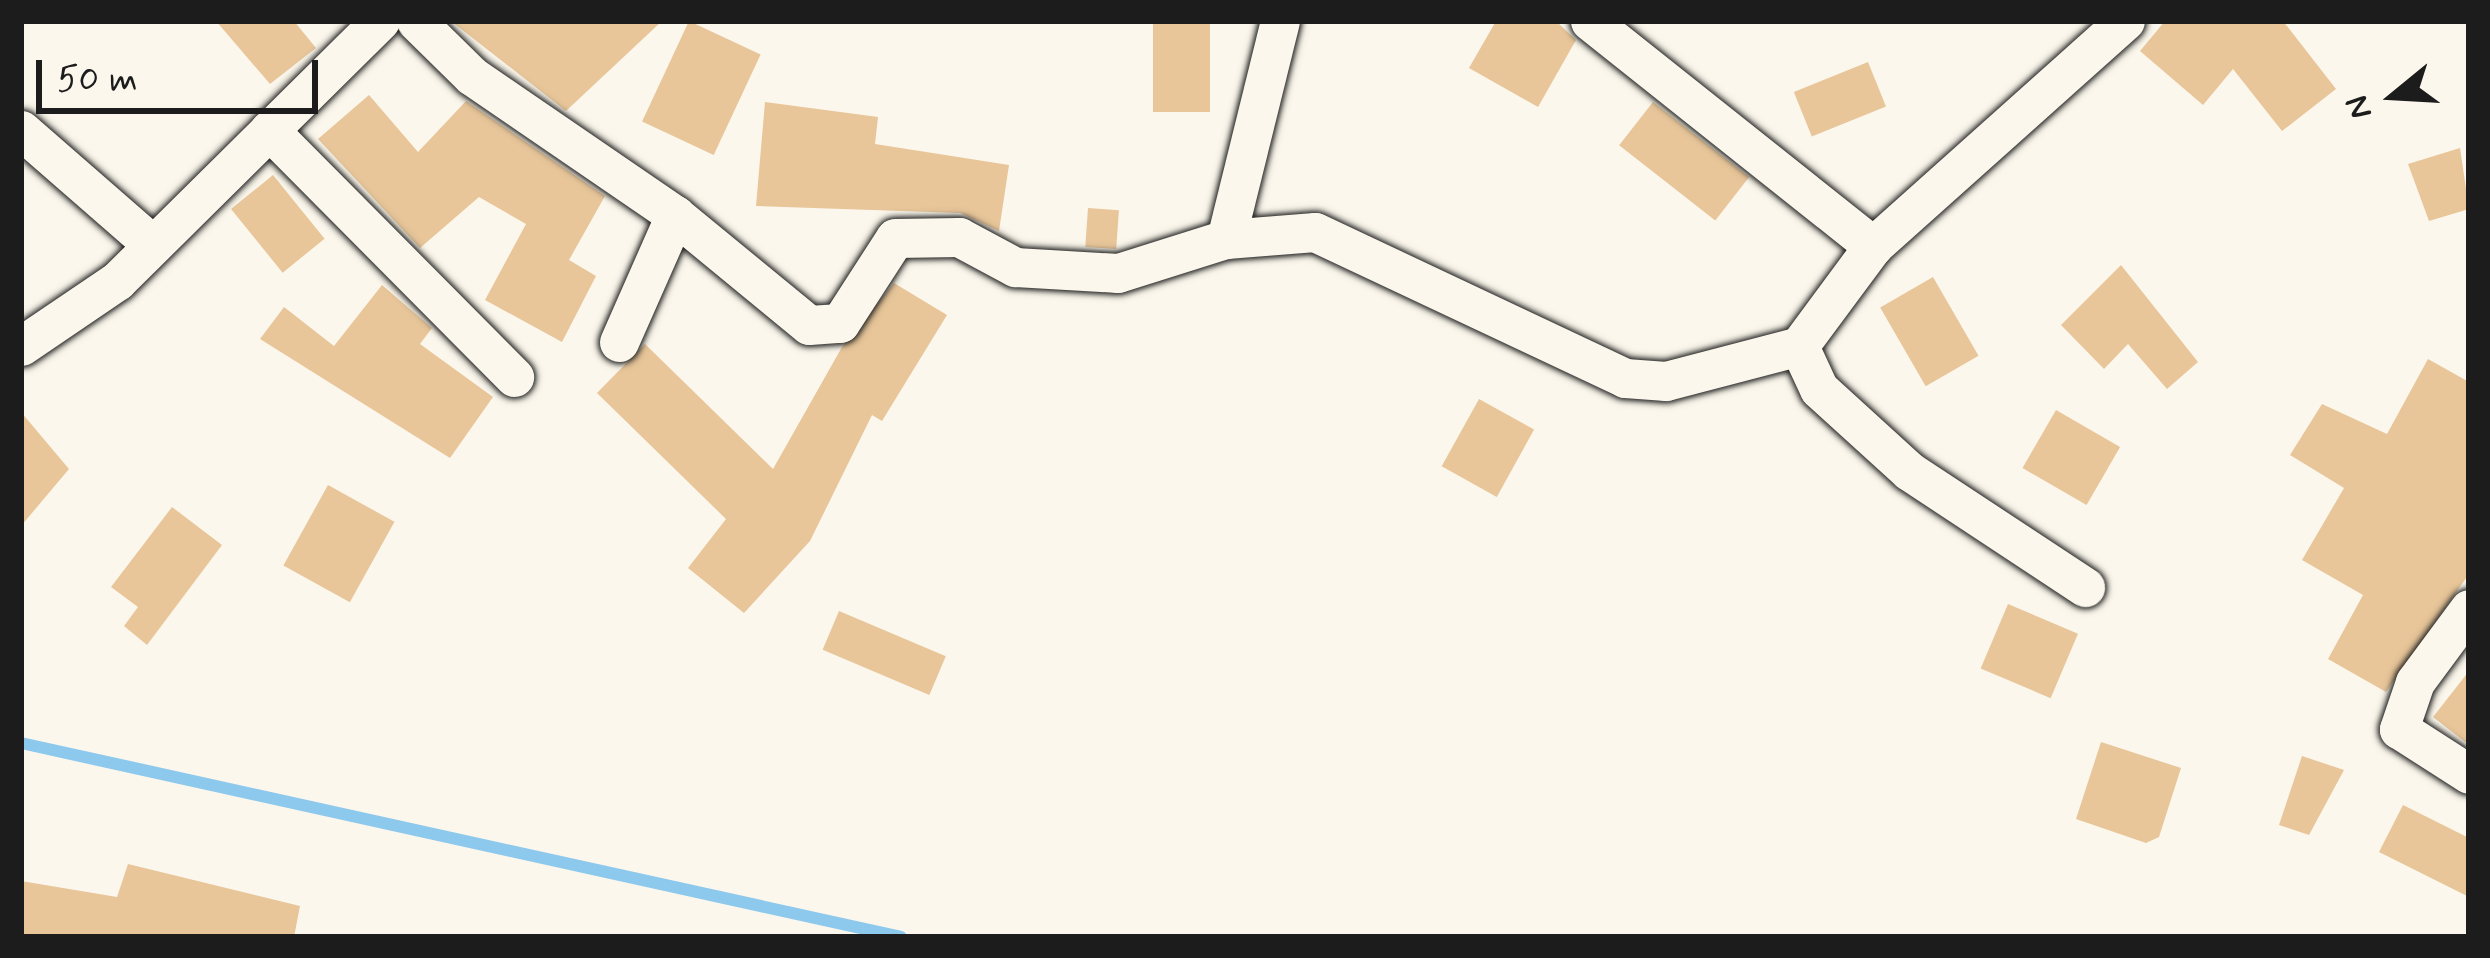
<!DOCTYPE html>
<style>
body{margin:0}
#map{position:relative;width:2490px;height:958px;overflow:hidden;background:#fbf7ec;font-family:Mynerve,sans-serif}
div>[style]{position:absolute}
.stream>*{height:12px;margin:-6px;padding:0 6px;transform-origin:6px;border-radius:6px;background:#8dc8ed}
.building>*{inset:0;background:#e8c69a;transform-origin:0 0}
.roads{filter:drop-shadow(0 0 3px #1c1c1c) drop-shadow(0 0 3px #1c1c1c)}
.street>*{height:39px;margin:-19.5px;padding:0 19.5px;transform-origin:19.5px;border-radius:19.5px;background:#fbf7ec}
span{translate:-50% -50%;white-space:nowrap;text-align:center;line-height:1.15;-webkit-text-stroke:9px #fbf7ec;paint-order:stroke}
.frame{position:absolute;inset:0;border:24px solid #1c1c1c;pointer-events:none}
.north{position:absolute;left:2334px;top:36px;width:120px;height:120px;-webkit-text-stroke:9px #fbf7ec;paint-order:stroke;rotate:252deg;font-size:33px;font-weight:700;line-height:48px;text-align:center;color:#1c1c1c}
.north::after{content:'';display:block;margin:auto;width:42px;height:54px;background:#1c1c1c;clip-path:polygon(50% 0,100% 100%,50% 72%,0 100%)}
.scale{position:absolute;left:36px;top:60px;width:282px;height:54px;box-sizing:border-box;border:6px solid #1c1c1c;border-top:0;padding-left:15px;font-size:36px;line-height:42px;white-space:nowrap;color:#1c1c1c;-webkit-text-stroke:9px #fbf7ec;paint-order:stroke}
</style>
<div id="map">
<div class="stream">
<div style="left:21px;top:743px;width:901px;rotate:12.43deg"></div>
</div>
<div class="building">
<div style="clip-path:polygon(216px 21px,294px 21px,316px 48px,270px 84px)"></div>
<div style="clip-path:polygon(451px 21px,662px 21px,566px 111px)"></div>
<div style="left:689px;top:21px;width:79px;height:111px;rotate:25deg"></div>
<div style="left:1153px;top:21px;width:57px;height:91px"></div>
<div style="clip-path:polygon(1496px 21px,1556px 21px,1576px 40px,1538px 107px,1469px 68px)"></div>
<div style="clip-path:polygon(2165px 21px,2283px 21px,2336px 89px,2282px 131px,2233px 69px,2203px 105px,2140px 51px)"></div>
<div style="left:1868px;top:62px;width:48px;height:80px;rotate:68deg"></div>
<div style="clip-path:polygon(369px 95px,418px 152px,466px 101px,605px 196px,569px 260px,596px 276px,562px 342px,485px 300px,526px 224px,479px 197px,420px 248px,318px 139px)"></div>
<div style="clip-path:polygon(765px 102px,878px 117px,875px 144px,1009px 165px,999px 231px,960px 213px,756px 206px)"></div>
<div style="left:1653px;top:102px;width:122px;height:55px;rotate:38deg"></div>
<div style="clip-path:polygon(2460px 148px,2469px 209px,2429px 221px,2408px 164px)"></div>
<div style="left:273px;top:175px;width:82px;height:54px;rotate:51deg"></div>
<div style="left:1088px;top:208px;width:31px;height:39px;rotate:4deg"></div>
<div style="clip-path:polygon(2121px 265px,2198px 362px,2167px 389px,2128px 344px,2104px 369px,2061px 325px)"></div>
<div style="left:1933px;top:277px;width:91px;height:61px;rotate:60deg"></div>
<div style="clip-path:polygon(894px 283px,947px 315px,882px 421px,872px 415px,810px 541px,744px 613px,688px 568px,726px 519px,597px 393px,645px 344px,773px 469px,842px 347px)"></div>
<div style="clip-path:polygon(382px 285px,432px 328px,420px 344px,493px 397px,450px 458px,260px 339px,284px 307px,334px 346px)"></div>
<div style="clip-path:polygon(2428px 359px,2469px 382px,2469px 574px,2386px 692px,2328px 659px,2363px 595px,2302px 560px,2344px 488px,2290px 455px,2322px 404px,2387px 434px)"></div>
<div style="left:1479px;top:399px;width:63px;height:77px;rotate:29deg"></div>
<div style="left:2056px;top:410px;width:74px;height:67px;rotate:30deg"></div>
<div style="clip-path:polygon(21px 412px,69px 469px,21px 526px)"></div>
<div style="left:328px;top:485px;width:76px;height:92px;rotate:29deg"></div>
<div style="clip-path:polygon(172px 507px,222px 545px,147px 645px,124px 626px,138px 607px,111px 587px)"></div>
<div style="left:2008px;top:604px;width:76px;height:70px;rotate:23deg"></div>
<div style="left:839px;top:611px;width:116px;height:42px;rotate:23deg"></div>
<div style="clip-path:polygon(2469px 671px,2469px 745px,2433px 717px)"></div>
<div style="clip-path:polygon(2101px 742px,2181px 768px,2159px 837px,2146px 843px,2076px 819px)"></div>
<div style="clip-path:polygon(2302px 756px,2344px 770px,2309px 835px,2279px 825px)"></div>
<div style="clip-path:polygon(2403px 805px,2469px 838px,2469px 897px,2379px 852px)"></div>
<div style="clip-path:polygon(128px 864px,300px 906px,294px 937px,21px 937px,21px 881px,117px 897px)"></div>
</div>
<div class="roads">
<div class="street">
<div style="left:416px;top:21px;width:78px;rotate:44.5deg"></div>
<div style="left:472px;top:76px;width:246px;rotate:34.4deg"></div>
<div style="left:675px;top:215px;width:173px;rotate:39.4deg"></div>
<div style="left:809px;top:325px;width:31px;rotate:-4deg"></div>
<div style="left:840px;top:323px;width:101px;rotate:-57.1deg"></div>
<div style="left:895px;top:238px;width:64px;rotate:-0.9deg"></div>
<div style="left:959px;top:237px;width:64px;rotate:28.2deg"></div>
<div style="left:1015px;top:267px;width:103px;rotate:3.3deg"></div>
<div style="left:1118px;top:273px;width:113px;rotate:-17.5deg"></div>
<div style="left:1226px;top:239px;width:89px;rotate:-4.5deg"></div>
<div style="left:1315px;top:232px;width:343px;rotate:25.2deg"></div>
<div style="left:1625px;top:378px;width:41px;rotate:4.2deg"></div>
<div style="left:1666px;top:381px;width:138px;rotate:-14.7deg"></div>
<div style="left:1799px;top:346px;width:124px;rotate:-53.5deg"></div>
<div style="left:1873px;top:246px;width:338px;rotate:-41.8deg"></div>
<div style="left:1590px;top:21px;width:362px;rotate:38.5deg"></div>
<div style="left:21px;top:130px;width:175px;rotate:41.1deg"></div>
<div style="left:269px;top:130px;width:348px;rotate:45.2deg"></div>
<div style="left:1226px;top:239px;width:225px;rotate:-76.1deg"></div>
<div style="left:619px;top:342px;width:139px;rotate:-66.2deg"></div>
<div style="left:21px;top:346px;width:116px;rotate:-34.1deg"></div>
<div style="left:117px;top:281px;width:370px;rotate:-44.7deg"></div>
<div style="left:1799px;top:346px;width:47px;rotate:65.1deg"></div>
<div style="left:1819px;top:389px;width:122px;rotate:42.3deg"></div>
<div style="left:1909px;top:471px;width:211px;rotate:33.4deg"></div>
<div style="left:2469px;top:609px;width:91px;rotate:126.5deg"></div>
<div style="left:2415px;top:682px;width:50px;rotate:108.8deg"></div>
<div style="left:2399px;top:729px;width:83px;rotate:32.7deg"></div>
</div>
</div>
<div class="frame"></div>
<div class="north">N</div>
<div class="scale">50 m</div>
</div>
